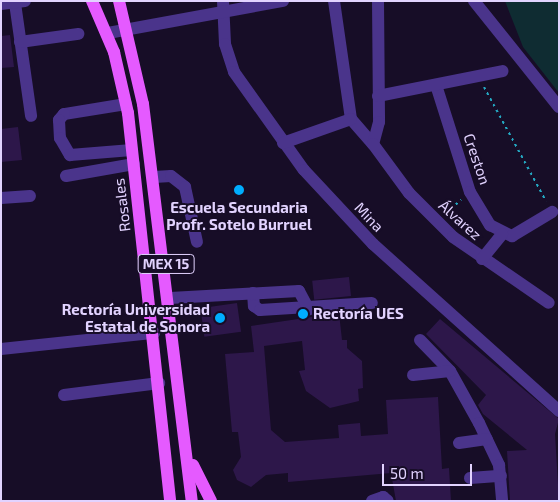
<!DOCTYPE html>
<meta charset="utf-8">
<style>
body{margin:0}
#map{position:relative;width:560px;height:502px;overflow:hidden;background:#170d27;font-family:"Exo 2",sans-serif}
div>[style]{position:absolute}
.green>*{inset:0;background:#0f2c32}
.building>*{inset:0;background:#2d174a;transform-origin:0 0}
.path>*{height:2px;margin-top:-1px;transform-origin:0;background:repeating-linear-gradient(90deg,#24a9c3 0 2.5px,transparent 0 6.5px)}
.minor>*{height:12px;margin:-6px;padding:0 6px;transform-origin:6px;border-radius:6px;background:#4a348b}
.major>*{height:12px;margin:-6px;padding:0 6px;transform-origin:6px;border-radius:6px;background:#e55aff}
.dots>*{width:14px;height:14px;translate:-50% -50%;box-sizing:border-box;border:2px solid #170d27;border-radius:50%}
span{translate:-50% -50%;white-space:nowrap;text-align:center;line-height:1.15;-webkit-text-stroke:4px #170d27;paint-order:stroke}
.shield-label span{padding:1px 4px;background:#170d27;border:1px solid;border-radius:4px;-webkit-text-stroke-width:0}
.shield-label{font-size:14px;color:#e2d3ff;font-weight:700}
.street-label{font-size:15px;color:#e2d3ff}
.poi-label{font-size:15px;color:#e2d3ff;font-weight:700}
.right{translate:-100% -50%;text-align:right}
.left{translate:0 -50%;text-align:left}
.frame{position:absolute;inset:0;border:2px solid #e2d3ff;pointer-events:none}
.scale{position:absolute;left:382px;top:464px;width:90px;height:22px;box-sizing:border-box;border:2px solid #e2d3ff;border-top:0;padding-left:6px;font-size:15px;line-height:18px;white-space:nowrap;color:#e2d3ff;-webkit-text-stroke:4px #170d27;paint-order:stroke}
</style>
<div id="map">
<div class="green">
<div style="clip-path:polygon(505px 1px,559px 1px,559px 93px,523px 47px)"></div>
</div>
<div class="building">
<div style="clip-path:polygon(10px 35px,14px 67px,1px 68px,1px 36px)"></div>
<div style="clip-path:polygon(18px 127px,22px 160px,1px 162px,1px 129px)"></div>
<div style="left:349px;top:277px;width:19px;height:37px;rotate:84deg"></div>
<div style="left:237px;top:303px;width:29px;height:37px;rotate:82deg"></div>
<div style="clip-path:polygon(339px 313px,342px 340px,347px 340px,347px 348px,362px 361px,363px 388px,358px 389px,359px 401px,330px 408px,306px 391px,299px 371px,305px 370px,302px 341px,264px 346px,271px 430px,285px 442px,339px 438px,338px 425px,360px 423px,361px 436px,388px 434px,386px 400px,438px 397px,442px 469px,449px 468px,451px 501px,396px 501px,391px 473px,288px 482px,288px 473px,266px 475px,251px 487px,237px 480px,233px 470px,241px 457px,238px 432px,232px 432px,225px 354px,254px 352px,251px 326px)"></div>
<div style="clip-path:polygon(440px 319px,559px 419px,555px 434px,559px 501px,510px 501px,507px 451px,527px 450px,483px 414px,478px 405px,486px 395px,426px 334px)"></div>
</div>
<div class="path">
<div style="left:484px;top:87px;width:130px;rotate:61.5deg"></div>
<div style="left:446px;top:213px;width:20px;rotate:-41deg"></div>
</div>
<div class="minor">
<div style="left:223px;top:1px;width:43px;rotate:87.3deg"></div>
<div style="left:225px;top:44px;width:29px;rotate:72deg"></div>
<div style="left:234px;top:72px;width:120px;rotate:54.5deg"></div>
<div style="left:304px;top:170px;width:101px;rotate:47deg"></div>
<div style="left:373px;top:244px;width:250px;rotate:41.9deg"></div>
<div style="left:334px;top:1px;width:119px;rotate:81.8deg"></div>
<div style="left:351px;top:119px;width:33px;rotate:49deg"></div>
<div style="left:378px;top:1px;width:121px;rotate:89.5deg"></div>
<div style="left:379px;top:122px;width:23px;rotate:105deg"></div>
<div style="left:373px;top:144px;width:61px;rotate:53.7deg"></div>
<div style="left:409px;top:193px;width:62px;rotate:45deg"></div>
<div style="left:453px;top:237px;width:116px;rotate:34.5deg"></div>
<div style="left:474px;top:1px;width:136px;rotate:51.3deg"></div>
<div style="left:15px;top:3px;width:114px;rotate:81.9deg"></div>
<div style="left:1px;top:4px;width:24px;rotate:-7deg"></div>
<div style="left:108px;top:33px;width:178px;rotate:-10.4deg"></div>
<div style="left:20px;top:42px;width:59px;rotate:-7.9deg"></div>
<div style="left:436px;top:85px;width:112px;rotate:72.4deg"></div>
<div style="left:470px;top:192px;width:39px;rotate:59deg"></div>
<div style="left:490px;top:225px;width:25px;rotate:27deg"></div>
<div style="left:512px;top:236px;width:47px;rotate:-31deg"></div>
<div style="left:378px;top:96px;width:127px;rotate:-11.3deg"></div>
<div style="left:126px;top:104px;width:63px;rotate:170.8deg"></div>
<div style="left:64px;top:114px;width:8px;rotate:130deg"></div>
<div style="left:59px;top:120px;width:18px;rotate:87deg"></div>
<div style="left:60px;top:138px;width:20px;rotate:60deg"></div>
<div style="left:70px;top:155px;width:62px;rotate:-4.6deg"></div>
<div style="left:283px;top:143px;width:72px;rotate:-19.4deg"></div>
<div style="left:66px;top:176px;width:69px;rotate:-10deg"></div>
<div style="left:154px;top:177px;width:17px;rotate:-3deg"></div>
<div style="left:171px;top:176px;width:18px;rotate:38deg"></div>
<div style="left:185px;top:187px;width:56px;rotate:77.7deg"></div>
<div style="left:1px;top:198px;width:29px;rotate:-4deg"></div>
<div style="left:482px;top:259px;width:32px;rotate:-51deg"></div>
<div style="left:253px;top:293px;width:13px;rotate:86deg"></div>
<div style="left:254px;top:306px;width:7px;rotate:34deg"></div>
<div style="left:260px;top:310px;width:112px;rotate:-3.6deg"></div>
<div style="left:170px;top:298px;width:129px;rotate:-3.1deg"></div>
<div style="left:299px;top:291px;width:21px;rotate:62deg"></div>
<div style="left:420px;top:340px;width:43px;rotate:45.9deg"></div>
<div style="left:450px;top:371px;width:60px;rotate:60.9deg"></div>
<div style="left:479px;top:423px;width:47px;rotate:64.5deg"></div>
<div style="left:499px;top:465px;width:36px;rotate:85deg"></div>
<div style="left:1px;top:349px;width:154px;rotate:-6deg"></div>
<div style="left:413px;top:375px;width:37px;rotate:-6deg"></div>
<div style="left:64px;top:395px;width:96px;rotate:-7.2deg"></div>
<div style="left:459px;top:443px;width:28px;rotate:-8deg"></div>
<div style="left:470px;top:478px;width:31px;rotate:-4deg"></div>
<div style="left:372px;top:501px;width:12px;rotate:-20deg"></div>
<div style="left:383px;top:497px;width:6px;rotate:39deg"></div>
</div>
<div class="major">
<div style="left:92px;top:1px;width:56px;rotate:66.7deg"></div>
<div style="left:114px;top:52px;width:63px;rotate:77.1deg"></div>
<div style="left:128px;top:113px;width:390px;rotate:83.8deg"></div>
<div style="left:119px;top:1px;width:106px;rotate:76.9deg"></div>
<div style="left:143px;top:104px;width:400px;rotate:83deg"></div>
<div style="left:193px;top:465px;width:40px;rotate:63.4deg"></div>
</div>
<div class="dots">
<div style="left:239px;top:190px;background:#00adfe"></div>
<div style="left:303px;top:314px;background:#00adfe"></div>
<div style="left:220px;top:318px;background:#00adfe"></div>
</div>
<div class="shield-label">
<span style="left:166px;top:264px">MEX 15</span>
</div>
<div class="street-label">
<span style="left:477px;top:159px;rotate:71deg">Creston</span>
<span style="left:122px;top:205px;rotate:-97deg">Rosales</span>
<span style="left:369px;top:217px;rotate:46deg">Mina</span>
<span style="left:460px;top:220px;rotate:42deg">Álvarez</span>
</div>
<div class="poi-label">
<span style="left:239px;top:216px">Escuela Secundaria<br>Profr. Sotelo Burruel</span>
<span class="right" style="left:210px;top:318px">Rectoría Universidad<br>Estatal de Sonora</span>
<span class="left" style="left:313px;top:314px">Rectoría UES</span>
</div>
<div class="frame"></div>
<div class="scale">50 m</div>
</div>
